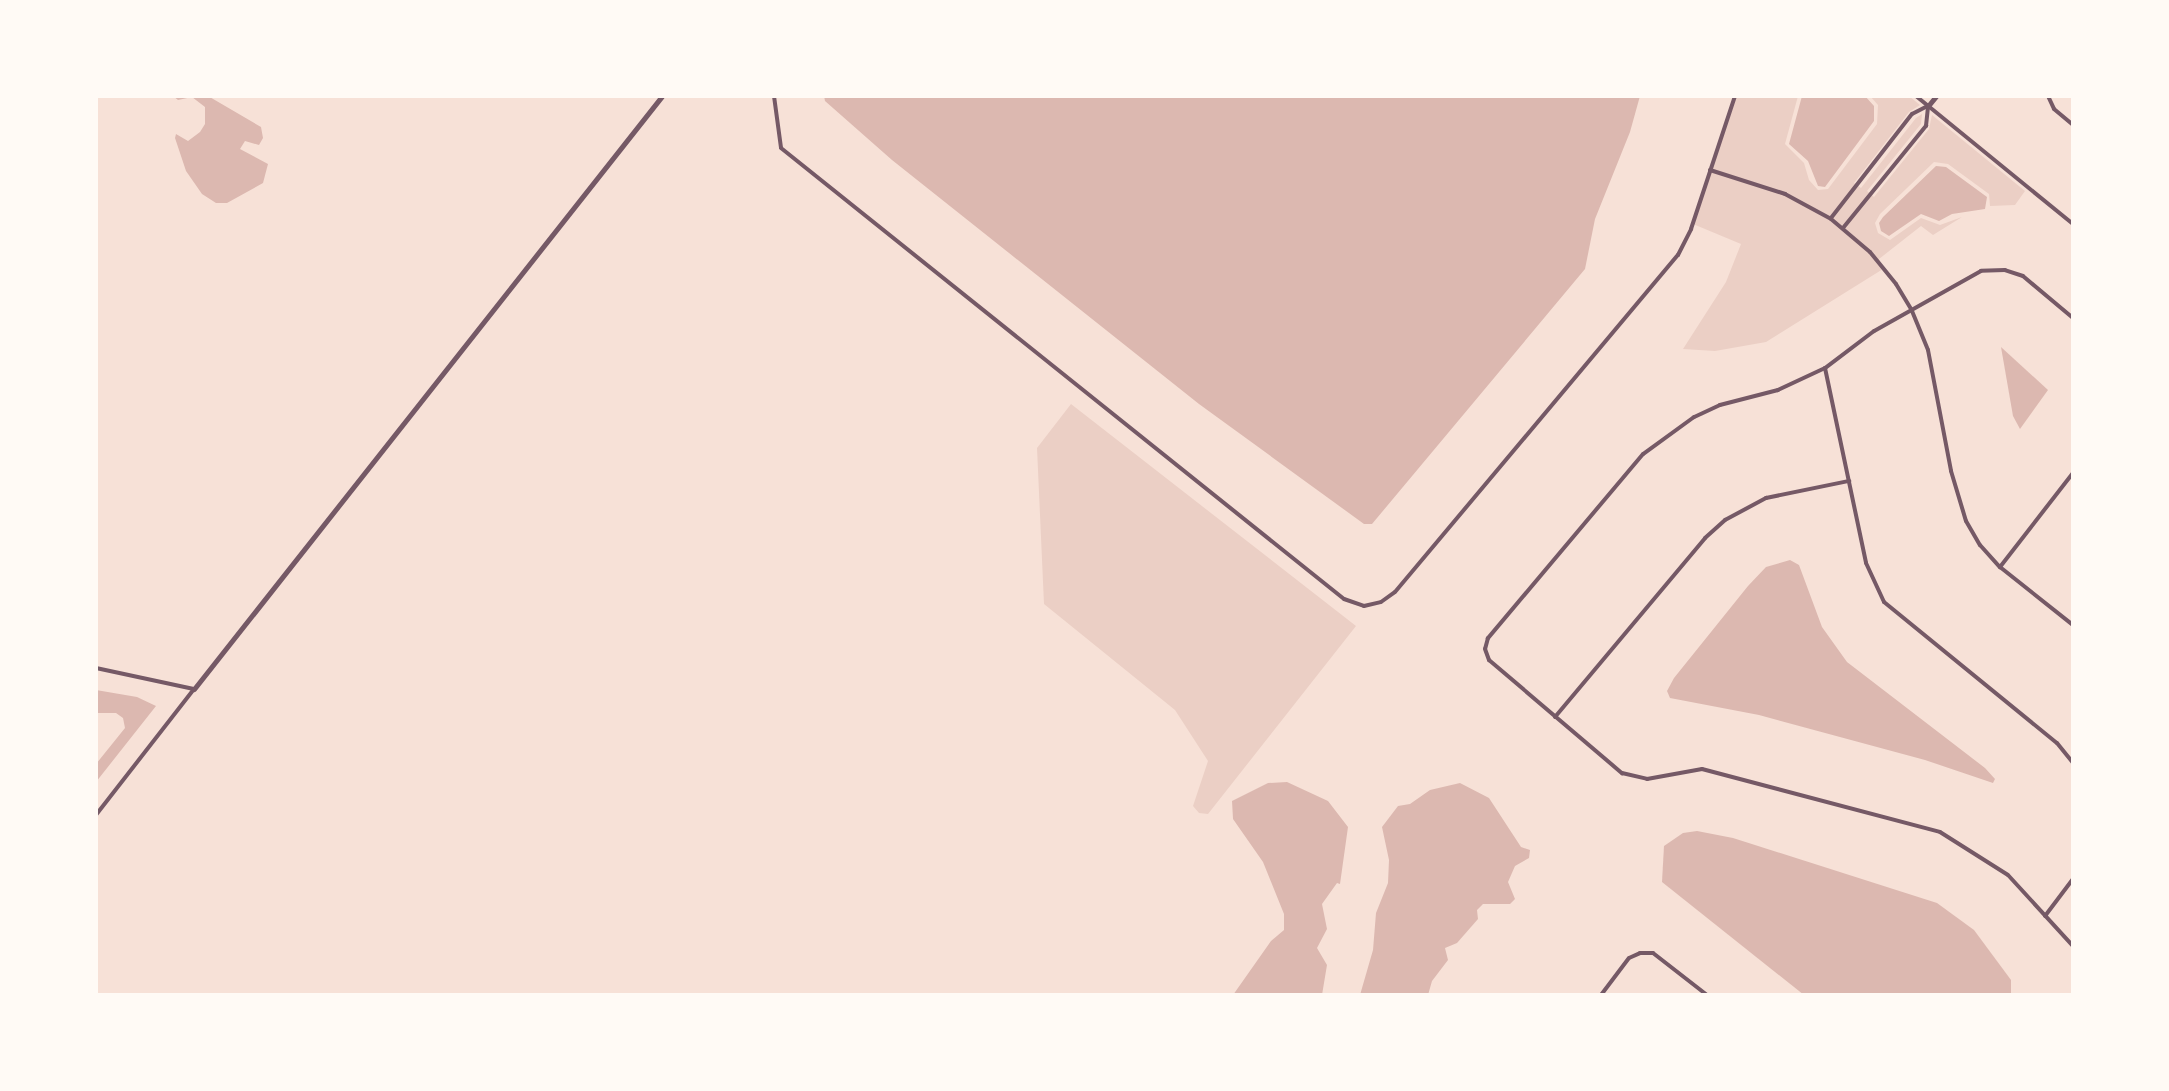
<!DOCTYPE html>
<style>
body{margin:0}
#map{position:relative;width:2169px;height:1091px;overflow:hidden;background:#f7e1d7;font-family:"Crimson Pro",serif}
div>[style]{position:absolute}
.green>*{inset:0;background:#ebcfc5}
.water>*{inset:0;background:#dcb8b0}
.minor>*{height:4px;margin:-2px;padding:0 2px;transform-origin:2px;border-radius:2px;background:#755966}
.tertiary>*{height:5px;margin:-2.5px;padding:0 2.5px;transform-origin:2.5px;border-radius:2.5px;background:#755966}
span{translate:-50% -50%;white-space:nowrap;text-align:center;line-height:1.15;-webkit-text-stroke:6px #fffaf5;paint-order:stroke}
.frame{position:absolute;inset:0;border:98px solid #fffaf5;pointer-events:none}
</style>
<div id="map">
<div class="green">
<div style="clip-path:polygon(1735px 96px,1798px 96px,1785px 144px,1804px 163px,1809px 180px,1818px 190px,1828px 189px,1877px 124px,1878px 105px,1870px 96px,1909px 96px,1920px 105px,1909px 112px,1854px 183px,1861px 188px,1916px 118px,1922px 114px,1921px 124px,1867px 191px,1874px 197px,1929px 129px,1932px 115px,2025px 191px,2015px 205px,1990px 206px,1989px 194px,1948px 164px,1934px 162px,1880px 214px,1875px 223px,1878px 233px,1890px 240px,1921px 218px,1940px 225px,1962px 217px,1933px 235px,1921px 226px,1879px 259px,1883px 269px,1766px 342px,1715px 351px,1683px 349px,1726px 282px,1741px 244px,1693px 224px)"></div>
<div style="clip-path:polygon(1071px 404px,1356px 626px,1208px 814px,1199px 813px,1193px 806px,1208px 761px,1175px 710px,1044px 604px,1037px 448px)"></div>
</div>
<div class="water">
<div style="clip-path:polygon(173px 96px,208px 96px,261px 127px,263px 138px,259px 145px,245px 141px,240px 149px,268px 164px,263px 183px,227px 203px,216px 203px,202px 194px,186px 171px,175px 138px,176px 134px,188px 141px,200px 132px,205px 124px,205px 107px,192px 97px,178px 100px)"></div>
<div style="clip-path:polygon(824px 96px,1640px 96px,1630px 132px,1595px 219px,1585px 269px,1372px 524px,1364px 524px,1199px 404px,892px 160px,825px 101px)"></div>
<div style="clip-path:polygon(1802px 96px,1865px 96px,1874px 106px,1874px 121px,1825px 187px,1818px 186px,1808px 161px,1789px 144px)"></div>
<div style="clip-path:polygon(1936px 166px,1946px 167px,1987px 197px,1985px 209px,1952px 214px,1939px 221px,1921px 214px,1889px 236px,1881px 231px,1879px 223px,1883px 217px)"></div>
<div style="clip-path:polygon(2001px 347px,2048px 390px,2020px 429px,2013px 416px)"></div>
<div style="clip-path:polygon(1790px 560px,1799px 565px,1822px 627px,1847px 662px,1985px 768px,1995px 779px,1993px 783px,1925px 760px,1759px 715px,1670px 698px,1667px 691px,1674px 678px,1748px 586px,1766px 567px)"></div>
<div style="clip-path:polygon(96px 690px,137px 697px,156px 706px,96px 782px,96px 764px,125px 728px,123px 718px,116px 713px,96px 713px)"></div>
<div style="clip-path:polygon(1287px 782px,1328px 801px,1348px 827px,1340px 884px,1337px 883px,1322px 904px,1327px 929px,1317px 948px,1327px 965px,1322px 995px,1233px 995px,1271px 941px,1284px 930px,1284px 914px,1263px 862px,1233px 819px,1232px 801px,1268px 783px)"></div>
<div style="clip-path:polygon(1460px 783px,1489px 798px,1521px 847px,1530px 850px,1529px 858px,1515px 866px,1508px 882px,1515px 899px,1510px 904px,1483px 904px,1477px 910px,1478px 919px,1457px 943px,1445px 948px,1448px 960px,1432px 981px,1428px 995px,1360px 995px,1373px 950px,1376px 913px,1388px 883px,1389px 860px,1382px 827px,1398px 806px,1410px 804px,1430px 790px)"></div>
<div style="clip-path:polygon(1697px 831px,1733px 838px,1937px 903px,1974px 930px,2011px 980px,2011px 994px,1804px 995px,1662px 882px,1664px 846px,1683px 833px)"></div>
</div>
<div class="minor">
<div style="left:774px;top:96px;width:52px;rotate:82.3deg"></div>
<div style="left:781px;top:148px;width:721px;rotate:38.7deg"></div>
<div style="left:1344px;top:599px;width:21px;rotate:19deg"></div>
<div style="left:1364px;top:606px;width:17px;rotate:-13deg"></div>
<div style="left:1381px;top:602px;width:17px;rotate:-36deg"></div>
<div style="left:1395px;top:592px;width:440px;rotate:-50deg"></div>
<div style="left:1678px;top:255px;width:29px;rotate:-63deg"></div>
<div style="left:1691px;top:229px;width:140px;rotate:-71.7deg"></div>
<div style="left:1916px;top:96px;width:203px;rotate:39.2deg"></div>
<div style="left:2048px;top:96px;width:14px;rotate:65deg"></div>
<div style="left:2054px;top:109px;width:25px;rotate:40deg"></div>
<div style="left:1710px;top:170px;width:79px;rotate:17.7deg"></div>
<div style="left:1785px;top:194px;width:52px;rotate:28.5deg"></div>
<div style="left:1831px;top:219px;width:51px;rotate:40.2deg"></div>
<div style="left:1870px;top:252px;width:41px;rotate:50.9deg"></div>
<div style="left:1896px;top:284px;width:31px;rotate:59deg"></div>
<div style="left:1912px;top:311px;width:42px;rotate:67.7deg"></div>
<div style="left:1928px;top:350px;width:123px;rotate:79.2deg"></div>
<div style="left:1951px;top:471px;width:52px;rotate:73.3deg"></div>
<div style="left:1966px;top:521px;width:28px;rotate:60deg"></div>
<div style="left:1980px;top:545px;width:30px;rotate:48deg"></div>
<div style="left:2000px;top:567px;width:93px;rotate:38.5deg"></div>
<div style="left:1831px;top:218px;width:132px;rotate:-52.1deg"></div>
<div style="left:1912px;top:114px;width:18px;rotate:-27deg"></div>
<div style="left:1843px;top:228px;width:132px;rotate:-50.9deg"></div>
<div style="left:1926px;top:126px;width:18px;rotate:-84deg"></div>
<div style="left:2073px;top:318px;width:65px;rotate:-140deg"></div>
<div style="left:2023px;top:276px;width:19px;rotate:-162deg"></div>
<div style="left:2005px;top:270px;width:24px;rotate:178deg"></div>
<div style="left:1981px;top:271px;width:123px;rotate:150.7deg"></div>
<div style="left:1874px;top:331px;width:61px;rotate:142.9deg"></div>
<div style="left:1825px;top:368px;width:52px;rotate:154.9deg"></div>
<div style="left:1778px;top:390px;width:60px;rotate:165.5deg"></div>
<div style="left:1720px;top:405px;width:29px;rotate:155deg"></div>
<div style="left:1694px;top:417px;width:63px;rotate:144deg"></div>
<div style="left:1643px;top:454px;width:241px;rotate:130.1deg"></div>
<div style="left:1488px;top:638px;width:11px;rotate:105deg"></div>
<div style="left:1485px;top:649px;width:12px;rotate:70deg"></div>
<div style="left:1489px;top:660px;width:175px;rotate:40.4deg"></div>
<div style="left:1622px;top:773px;width:26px;rotate:13deg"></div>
<div style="left:1647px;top:779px;width:56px;rotate:-10.3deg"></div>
<div style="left:1702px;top:769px;width:246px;rotate:14.8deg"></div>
<div style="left:1940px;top:832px;width:80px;rotate:32.3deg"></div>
<div style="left:2008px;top:875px;width:96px;rotate:47.5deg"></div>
<div style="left:1825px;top:368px;width:199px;rotate:78.1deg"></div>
<div style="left:1866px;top:563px;width:43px;rotate:65.2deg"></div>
<div style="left:1884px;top:602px;width:223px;rotate:39.2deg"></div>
<div style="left:2057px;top:743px;width:26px;rotate:51deg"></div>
<div style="left:2000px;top:567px;width:119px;rotate:-52.2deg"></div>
<div style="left:96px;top:668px;width:100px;rotate:12.1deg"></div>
<div style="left:194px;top:689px;width:160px;rotate:127.9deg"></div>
<div style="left:1555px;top:717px;width:234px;rotate:-50deg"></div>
<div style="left:1705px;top:538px;width:27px;rotate:-42deg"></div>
<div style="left:1725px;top:520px;width:47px;rotate:-28.2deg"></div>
<div style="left:1766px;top:498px;width:85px;rotate:-11.6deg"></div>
<div style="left:2045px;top:916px;width:46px;rotate:-52.9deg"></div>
<div style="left:1601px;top:995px;width:46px;rotate:-52.9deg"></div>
<div style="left:1629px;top:958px;width:12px;rotate:-24deg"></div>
<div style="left:1640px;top:953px;width:13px"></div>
<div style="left:1653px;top:953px;width:68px;rotate:37.9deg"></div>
</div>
<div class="tertiary">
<div style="left:1928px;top:106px;width:13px;rotate:-51deg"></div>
<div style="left:194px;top:689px;width:755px;rotate:-51.72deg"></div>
</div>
<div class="frame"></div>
</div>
